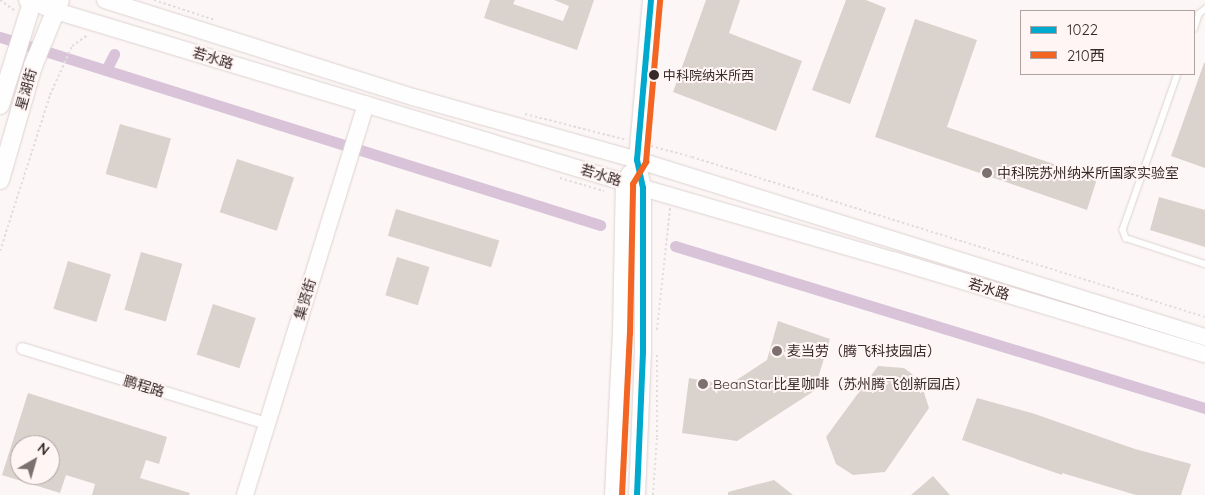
<!DOCTYPE html>
<meta charset="utf-8">
<style>
body{margin:0}
#map{position:relative;width:1205px;height:495px;overflow:hidden;background:#fcf7f6;font-family:Quicksand,"Noto Sans SC",sans-serif}
div>[style]{position:absolute}
.canal>*{height:11px;margin:-5.5px;padding:0 5.5px;transform-origin:5.5px;border-radius:5.5px;background:#d9c3d9}
.building>*{inset:0;background:#dad2cd;transform-origin:0 0}
.path>*{height:2px;margin-top:-1px;transform-origin:0;background:repeating-linear-gradient(90deg,#e1dede 0 2.5px,transparent 0 5px)}
.roads{filter:drop-shadow(0 0 1px #ddd2d1) drop-shadow(0 0 1px #ddd2d1)}
.lane>*{height:5.5px;margin:-2.75px;padding:0 2.75px;transform-origin:2.75px;border-radius:2.75px;background:#fffefe}
.street>*{height:11px;margin:-5.5px;padding:0 5.5px;transform-origin:5.5px;border-radius:5.5px;background:#fffefe}
.secondary>*{height:16px;margin:-8px;padding:0 8px;transform-origin:8px;border-radius:8px;background:#fffefe}
.primary>*{height:18px;margin:-9px;padding:0 9px;transform-origin:9px;border-radius:9px;background:#fffefe}
.bus-1>*{height:6px;margin:-3px;padding:0 3px;transform-origin:3px;border-radius:3px;background:#00a9ce}
.bus-2>*{height:6px;margin:-3px;padding:0 3px;transform-origin:3px;border-radius:3px;background:#f26522}
.dots>*{width:14px;height:14px;translate:-50% -50%;box-sizing:border-box;border:2px solid #fef5f4;border-radius:50%}
span{translate:-50% -50%;white-space:nowrap;text-align:center;line-height:1.15;-webkit-text-stroke:4px #fef5f4;paint-order:stroke}
.bus-label{font-size:13px;color:#392928}
.left{translate:0 -50%;text-align:left}
.street-label{font-size:14px;color:#392928}
.poi-label{font-size:14px;color:#392928}
.legend{position:absolute;left:1020px;top:10px;width:175px;height:65px;box-sizing:border-box;background:#fef5f4;border:1px solid #afa3a2;margin:0;padding:6px 9px;list-style:none;font-size:15px;color:#392928}
.legend li{display:flex;align-items:center;gap:10px;height:25px}
.legend b{width:25px;border:1px solid #afa3a2}
.north{position:absolute;left:10px;top:435px;width:50px;height:50px;box-sizing:border-box;background:#fef5f4;border:1px solid #afa3a2;border-radius:50%;rotate:38deg;font-size:14px;font-weight:700;line-height:20px;text-align:center;color:#392928}
.north::after{content:'';display:block;margin:auto;width:18px;height:22px;background:#7d7170;clip-path:polygon(50% 0,100% 100%,50% 72%,0 100%)}
</style>
<div id="map">
<div class="canal">
<div style="left:0;top:37px;width:629px;rotate:17.4deg"></div>
<div style="left:106px;top:70px;width:18px;rotate:-63deg"></div>
<div style="left:675px;top:246px;width:554px;rotate:17deg"></div>
</div>
<div class="building">
<div style="clip-path:polygon(490px 0,515px 0,513px 4px,563px 21px,569px 6px,554px 0,594px 0,577px 50px,484px 18px)"></div>
<div style="clip-path:polygon(706px 0,740px 0,729px 33px,802px 61px,776px 131px,673px 92px)"></div>
<div style="clip-path:polygon(846px 0,866px 0,886px 8px,850px 104px,812px 90px)"></div>
<div style="clip-path:polygon(915px 19px,977px 40px,947px 127px,1097px 179px,1087px 210px,875px 137px)"></div>
<div style="clip-path:polygon(1204px 63px,1205px 63px,1205px 168px,1171px 156px)"></div>
<div style="left:120px;top:124px;width:53px;height:52px;rotate:16deg"></div>
<div style="left:237px;top:159px;width:60px;height:56px;rotate:18deg"></div>
<div style="clip-path:polygon(1159px 197px,1205px 210px,1205px 247px,1150px 230px)"></div>
<div style="left:396px;top:209px;width:108px;height:28px;rotate:17deg"></div>
<div style="left:141px;top:252px;width:43px;height:60px;rotate:16deg"></div>
<div style="left:397px;top:257px;width:34px;height:40px;rotate:17deg"></div>
<div style="left:68px;top:261px;width:45px;height:50px;rotate:17deg"></div>
<div style="left:213px;top:304px;width:45px;height:53px;rotate:18deg"></div>
<div style="clip-path:polygon(778px 321px,830px 339px,814px 391px,737px 441px,682px 433px,689px 378px,729px 385px,767px 360px)"></div>
<div style="clip-path:polygon(878px 366px,904px 368px,920px 380px,929px 408px,885px 472px,853px 475px,836px 464px,826px 437px)"></div>
<div style="clip-path:polygon(evenodd,28px 393px,167px 437px,159px 464px,146px 460px,140px 478px,190px 493px,189px 495px,92px 495px,95px 484px,66px 475px,60px 493px,2px 475px,28px 393px,20px 445px,50px 445px,50px 475px,20px 475px,20px 445px)"></div>
<div style="clip-path:polygon(977px 398px,1032px 413px,1135px 449px,1191px 464px,1181px 495px,1136px 495px,1062px 473px,1062px 475px,962px 440px)"></div>
<div style="clip-path:polygon(933px 476px,950px 495px,911px 495px)"></div>
<div style="clip-path:polygon(774px 480px,793px 495px,728px 495px,728px 492px)"></div>
</div>
<div class="path">
<div style="left:0;top:0;width:19px;rotate:36deg"></div>
<div style="left:154px;top:0;width:64px;rotate:18.2deg"></div>
<div style="left:525px;top:114px;width:105px;rotate:14.3deg"></div>
<div style="left:651px;top:146px;width:42px;rotate:15deg"></div>
<div style="left:692px;top:157px;width:537px;rotate:17.32deg"></div>
<div style="left:560px;top:178px;width:46px;rotate:16.5deg"></div>
<div style="left:0;top:251px;width:164px;rotate:-72.2deg"></div>
<div style="left:50px;top:95px;width:54px;rotate:-65.8deg"></div>
<div style="left:72px;top:46px;width:19px;rotate:-35deg"></div>
<div style="left:657px;top:330px;width:123px;rotate:-83.9deg"></div>
<div style="left:653px;top:495px;width:58px;rotate:-86.1deg"></div>
<div style="left:657px;top:437px;width:82px;rotate:-90deg"></div>
</div>
<div class="roads">
<div class="lane">
<div style="left:1194px;top:29px;width:16px;rotate:-72deg"></div>
<div style="left:1199px;top:14px;width:8px;rotate:-40deg"></div>
<div style="left:1178px;top:74px;width:165px;rotate:109.4deg"></div>
<div style="left:1123px;top:230px;width:9px;rotate:69deg"></div>
<div style="left:1126px;top:238px;width:83px;rotate:18.2deg"></div>
</div>
<div class="street">
<div style="left:22px;top:348px;width:255px;rotate:17.1deg"></div>
</div>
<div class="secondary">
<div style="left:27px;top:0;width:31px;rotate:21deg"></div>
<div style="left:56px;top:11px;width:613px;rotate:16.78deg"></div>
<div style="left:643px;top:188px;width:260px;rotate:16.1deg"></div>
<div style="left:893px;top:260px;width:326px;rotate:16.8deg"></div>
<div style="left:105px;top:0;width:323px;rotate:17.5deg"></div>
<div style="left:413px;top:97px;width:233px;rotate:15.7deg"></div>
<div style="left:637px;top:160px;width:595px;rotate:17.31deg"></div>
<div style="left:245px;top:495px;width:409px;rotate:-72.8deg"></div>
<div style="left:613px;top:495px;width:162px;rotate:-87.2deg"></div>
<div style="left:621px;top:333px;width:151px;rotate:-88.9deg"></div>
<div style="left:624px;top:182px;width:11px;rotate:-56deg"></div>
<div style="left:637px;top:495px;width:144px;rotate:-87.6deg"></div>
<div style="left:643px;top:351px;width:163px;rotate:-90deg"></div>
<div style="left:643px;top:188px;width:29px;rotate:-102deg"></div>
<div style="left:637px;top:160px;width:161px;rotate:-85deg"></div>
</div>
<div class="primary">
<div style="left:0;top:105px;width:110px;rotate:-72.6deg"></div>
<div style="left:0;top:180px;width:119px;rotate:-73.9deg"></div>
<div style="left:33px;top:66px;width:71px;rotate:-67.8deg"></div>
</div>
</div>
<div class="bus-1">
<div style="left:637px;top:495px;width:144px;rotate:-87.6deg"></div>
<div style="left:643px;top:351px;width:163px;rotate:-90deg"></div>
<div style="left:643px;top:188px;width:29px;rotate:-102deg"></div>
<div style="left:637px;top:160px;width:161px;rotate:-85deg"></div>
</div>
<div class="bus-2">
<div style="left:622px;top:495px;width:162px;rotate:-87.2deg"></div>
<div style="left:630px;top:333px;width:149px;rotate:-88.8deg"></div>
<div style="left:633px;top:184px;width:26px;rotate:-59deg"></div>
<div style="left:646px;top:162px;width:162px;rotate:-85deg"></div>
</div>
<div class="dots">
<div style="left:654px;top:75px;background:#392928"></div>
<div style="left:987px;top:173px;background:#7d7170"></div>
<div style="left:777px;top:351px;background:#7d7170"></div>
<div style="left:703px;top:384px;background:#7d7170"></div>
</div>
<div class="bus-label">
<span class="left" style="left:663px;top:75px">中科院纳米所西</span>
</div>
<div class="street-label">
<span style="left:213px;top:58px;rotate:17deg">若水路</span>
<span style="left:26px;top:89px;rotate:-74deg">星湖街</span>
<span style="left:601px;top:175px;rotate:17deg">若水路</span>
<span style="left:989px;top:289px;rotate:17deg">若水路</span>
<span style="left:305px;top:299px;rotate:-73deg">集贤街</span>
<span style="left:144px;top:386px;rotate:17deg">鹏程路</span>
</div>
<div class="poi-label">
<span class="left" style="left:997px;top:173px">中科院苏州纳米所国家实验室</span>
<span class="left" style="left:787px;top:351px">麦当劳（腾飞科技园店）</span>
<span class="left" style="left:713px;top:384px">BeanStar比星咖啡（苏州腾飞创新园店）</span>
</div>
<ul class="legend">
<li><b style="height:6px;background:#00a9ce"></b>1022</li>
<li><b style="height:6px;background:#f26522"></b>210西</li>
</ul>
<div class="north">N</div>
</div>
